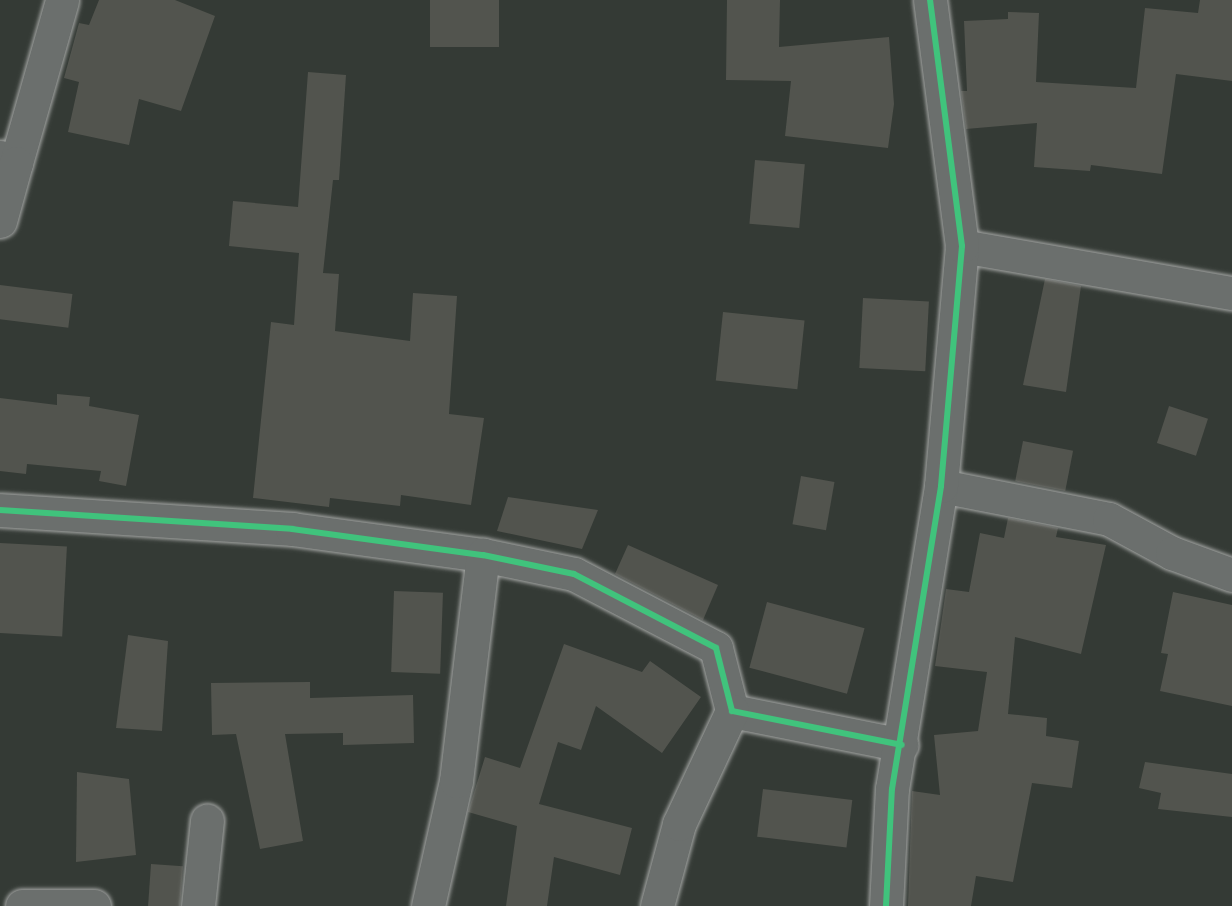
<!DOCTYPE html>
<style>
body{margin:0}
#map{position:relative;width:1232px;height:906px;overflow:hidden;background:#343a35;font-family:Pangolin,sans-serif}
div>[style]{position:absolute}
.building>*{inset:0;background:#52544e;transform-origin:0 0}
.roads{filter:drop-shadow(0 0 2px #a4a6a4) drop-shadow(0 0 2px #a4a6a4)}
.minor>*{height:33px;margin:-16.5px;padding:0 16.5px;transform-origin:16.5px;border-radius:16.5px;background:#6b6f6d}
.tertiary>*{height:33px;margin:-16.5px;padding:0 16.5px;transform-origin:16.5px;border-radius:16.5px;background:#6b6f6d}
.cycleway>*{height:6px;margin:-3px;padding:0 3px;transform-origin:3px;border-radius:3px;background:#40c37c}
span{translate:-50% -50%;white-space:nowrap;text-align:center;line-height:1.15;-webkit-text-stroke:4.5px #26332d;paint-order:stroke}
</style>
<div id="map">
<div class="building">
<div style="clip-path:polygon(99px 0,175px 0,215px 16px,181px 111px,139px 99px,129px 145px,68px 132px,79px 82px,64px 78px,79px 23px,89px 25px)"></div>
<div style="left:430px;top:0;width:69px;height:47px"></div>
<div style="clip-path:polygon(727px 0,780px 0,779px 47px,889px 37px,894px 104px,888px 148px,785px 136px,791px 81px,726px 80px)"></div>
<div style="clip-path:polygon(1200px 0,1232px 0,1232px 81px,1176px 74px,1162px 174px,1091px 165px,1090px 171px,1034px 167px,1037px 123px,966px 129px,961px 91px,967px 91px,964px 21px,1008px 19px,1008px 12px,1039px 13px,1036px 82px,1136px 88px,1145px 8px,1198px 13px)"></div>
<div style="clip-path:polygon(308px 72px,346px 75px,339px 180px,333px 180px,323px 273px,339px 274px,335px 331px,410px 341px,413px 293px,457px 296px,449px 414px,484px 418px,471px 505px,401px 495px,400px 506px,330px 498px,329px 507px,253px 498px,271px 322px,294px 325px,299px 253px,229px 246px,233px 201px,298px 207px)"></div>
<div style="left:755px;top:160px;width:50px;height:64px;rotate:5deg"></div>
<div style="clip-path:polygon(1045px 279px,1081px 286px,1066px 392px,1023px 385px)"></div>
<div style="left:0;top:285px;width:73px;height:34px;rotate:7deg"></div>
<div style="left:863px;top:298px;width:66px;height:70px;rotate:3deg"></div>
<div style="left:723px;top:312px;width:82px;height:69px;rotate:6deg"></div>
<div style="clip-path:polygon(57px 394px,90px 397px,89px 406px,139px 415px,126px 486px,99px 481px,101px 471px,27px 464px,26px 474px,0 471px,0 398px,57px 405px)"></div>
<div style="left:1169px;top:406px;width:41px;height:39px;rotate:18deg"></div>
<div style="left:1023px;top:441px;width:51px;height:41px;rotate:11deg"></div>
<div style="left:801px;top:476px;width:34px;height:49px;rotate:10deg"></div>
<div style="clip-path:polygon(508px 497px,598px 510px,582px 549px,497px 531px)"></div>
<div style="clip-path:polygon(1008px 518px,1058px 528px,1056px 537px,1106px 545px,1081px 654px,1015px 637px,1008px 714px,1047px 718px,1046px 736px,1079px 741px,1072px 788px,1032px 783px,1013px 882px,976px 876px,971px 906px,908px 906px,912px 791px,940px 795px,934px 735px,978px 731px,987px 672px,935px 666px,946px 589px,969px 592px,980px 533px,1004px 538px)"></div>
<div style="left:0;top:543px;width:67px;height:90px;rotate:3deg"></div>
<div style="clip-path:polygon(628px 545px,718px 585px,703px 620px,615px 574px)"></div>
<div style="left:394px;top:591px;width:49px;height:81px;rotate:2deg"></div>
<div style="clip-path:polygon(1173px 592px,1232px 605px,1232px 706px,1160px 691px,1168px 654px,1161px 653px)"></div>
<div style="left:767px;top:602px;width:101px;height:68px;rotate:15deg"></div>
<div style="clip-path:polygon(128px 635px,168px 641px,162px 731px,116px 728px)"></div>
<div style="clip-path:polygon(564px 644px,642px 672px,650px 661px,701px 697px,662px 753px,596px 706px,581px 750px,558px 742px,539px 804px,632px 828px,620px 875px,554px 857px,547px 906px,506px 906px,517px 826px,468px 812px,485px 757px,520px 768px)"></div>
<div style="clip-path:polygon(310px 682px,310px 698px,413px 695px,414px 743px,343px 745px,343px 733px,285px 734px,303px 841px,260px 849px,236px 734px,212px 735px,211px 683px)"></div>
<div style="clip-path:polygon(1145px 762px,1232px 774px,1232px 817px,1158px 809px,1161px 793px,1139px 788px)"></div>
<div style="clip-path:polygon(77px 772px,129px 779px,136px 855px,76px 862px)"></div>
<div style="left:763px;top:789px;width:90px;height:48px;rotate:7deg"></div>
<div style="left:151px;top:864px;width:32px;height:42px;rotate:4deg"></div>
</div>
<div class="roads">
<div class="minor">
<div style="left:0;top:157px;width:17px;rotate:21deg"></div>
<div style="left:16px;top:163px;width:169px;rotate:-74.2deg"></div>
<div style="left:0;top:221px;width:60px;rotate:-74.6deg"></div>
<div style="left:962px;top:246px;width:274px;rotate:9.9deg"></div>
<div style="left:941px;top:486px;width:171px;rotate:11.1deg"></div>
<div style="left:1109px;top:519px;width:72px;rotate:28.4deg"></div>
<div style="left:1172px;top:553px;width:64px;rotate:20.1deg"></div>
<div style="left:0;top:510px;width:293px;rotate:3.7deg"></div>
<div style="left:292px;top:529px;width:193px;rotate:7.8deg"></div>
<div style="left:483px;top:555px;width:93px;rotate:11.8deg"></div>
<div style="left:574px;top:574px;width:160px;rotate:27.5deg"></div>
<div style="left:716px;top:648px;width:65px;rotate:75.7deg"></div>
<div style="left:732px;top:711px;width:173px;rotate:11.3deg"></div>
<div style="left:22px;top:906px;width:72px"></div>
<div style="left:198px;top:906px;width:86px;rotate:-84deg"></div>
<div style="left:428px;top:906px;width:128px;rotate:-77.4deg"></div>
<div style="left:456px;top:781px;width:228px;rotate:-83.2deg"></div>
<div style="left:657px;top:906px;width:85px;rotate:-75deg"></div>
<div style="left:679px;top:824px;width:125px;rotate:-64.9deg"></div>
</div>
<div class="tertiary">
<div style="left:886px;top:906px;width:117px;rotate:-87.1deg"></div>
<div style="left:892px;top:789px;width:307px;rotate:-80.8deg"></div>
<div style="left:941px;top:486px;width:241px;rotate:-85deg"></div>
<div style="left:962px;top:246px;width:248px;rotate:-97.4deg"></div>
</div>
</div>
<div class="cycleway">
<div style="left:0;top:510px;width:293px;rotate:3.7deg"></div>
<div style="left:292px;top:529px;width:193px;rotate:7.8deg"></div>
<div style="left:483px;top:555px;width:93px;rotate:11.8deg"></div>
<div style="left:574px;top:574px;width:160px;rotate:27.5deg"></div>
<div style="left:716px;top:648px;width:65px;rotate:75.7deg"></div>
<div style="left:732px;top:711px;width:173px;rotate:11.3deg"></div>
<div style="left:886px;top:906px;width:117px;rotate:-87.1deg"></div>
<div style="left:892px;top:789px;width:307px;rotate:-80.8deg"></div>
<div style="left:941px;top:486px;width:241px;rotate:-85deg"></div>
<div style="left:962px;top:246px;width:248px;rotate:-97.4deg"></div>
</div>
</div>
